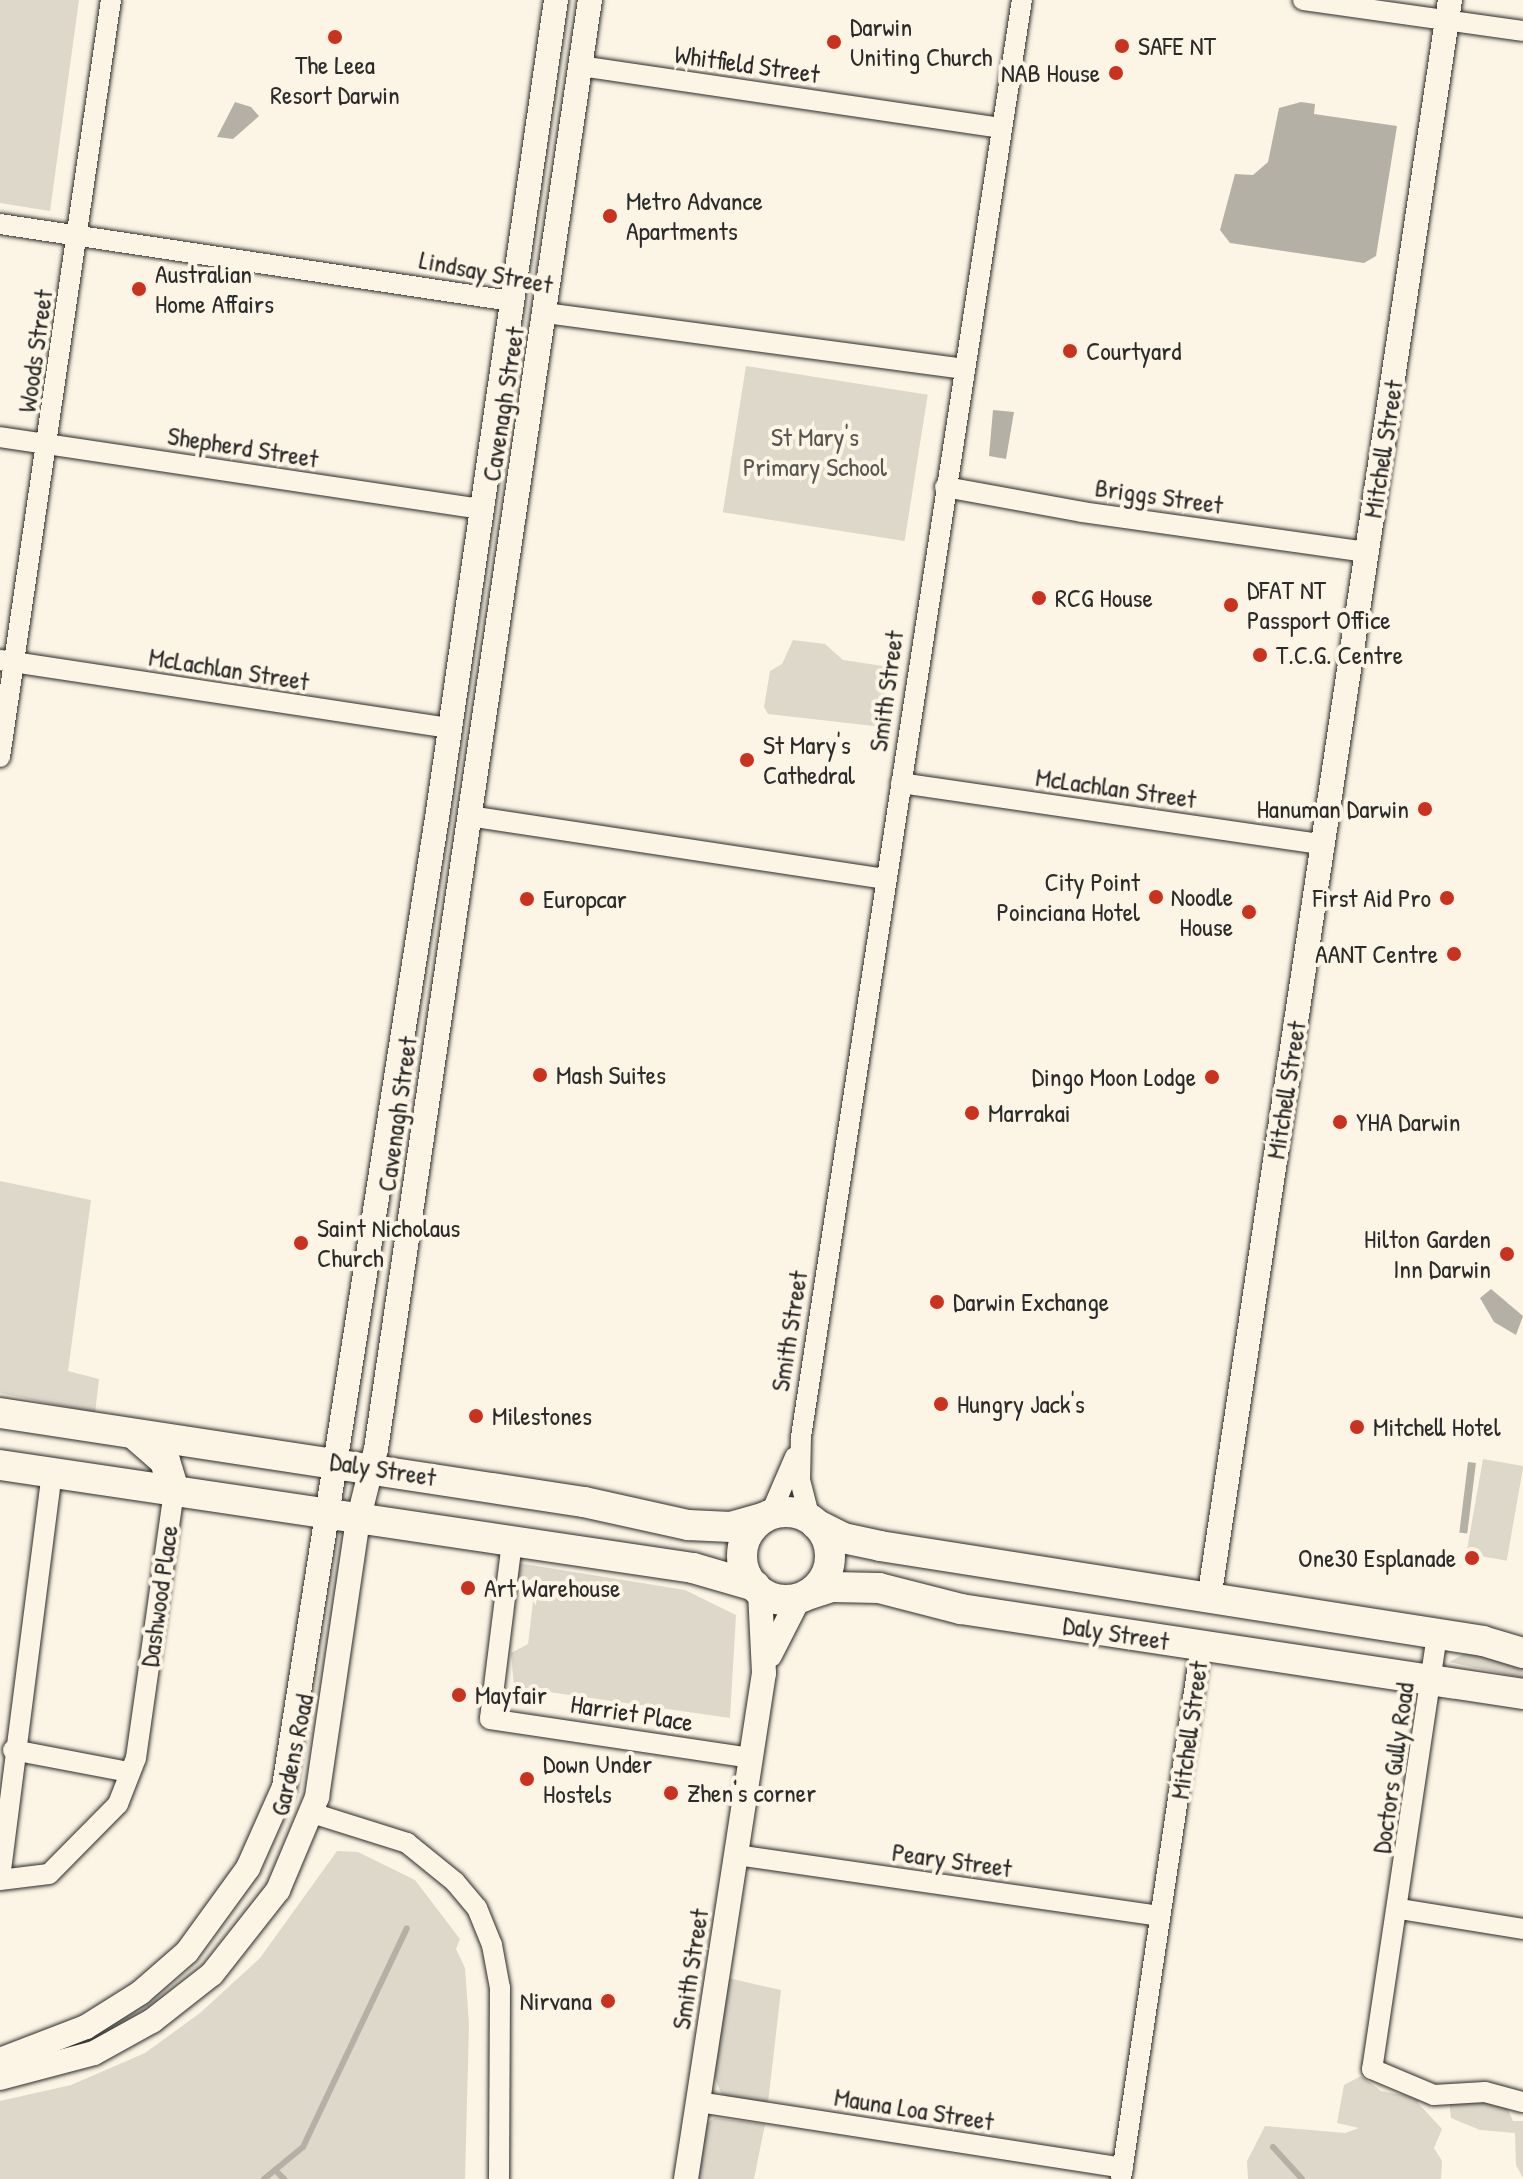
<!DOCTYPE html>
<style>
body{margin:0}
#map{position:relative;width:1523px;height:2179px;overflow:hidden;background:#fcf5e5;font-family:"Patrick Hand",sans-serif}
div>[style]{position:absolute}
.green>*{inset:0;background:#ded8ca;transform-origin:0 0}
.water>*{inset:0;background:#b4b0a5;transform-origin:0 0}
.stream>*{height:6px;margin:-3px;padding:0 3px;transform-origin:3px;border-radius:3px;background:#b4b0a5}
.roads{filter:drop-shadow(0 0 2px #2b2b2b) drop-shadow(0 0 2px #2b2b2b)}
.minor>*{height:20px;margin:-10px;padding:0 10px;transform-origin:10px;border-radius:10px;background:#fcf5e5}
.tertiary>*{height:24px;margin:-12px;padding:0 12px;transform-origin:12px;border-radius:12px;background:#fcf5e5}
.primary>*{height:30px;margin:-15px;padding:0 15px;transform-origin:15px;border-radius:15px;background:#fcf5e5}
.primary>.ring{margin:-15px;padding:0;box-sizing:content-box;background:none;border:30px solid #fcf5e5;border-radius:50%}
.dots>*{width:22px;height:22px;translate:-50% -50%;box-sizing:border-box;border:4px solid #fcf5e5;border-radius:50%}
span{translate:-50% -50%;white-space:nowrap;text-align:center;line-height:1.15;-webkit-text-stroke:8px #fcf5e5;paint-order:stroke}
.poi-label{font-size:26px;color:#2b2b2b}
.left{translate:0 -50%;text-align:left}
.right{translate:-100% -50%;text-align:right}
.street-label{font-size:26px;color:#2b2b2b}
.park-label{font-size:26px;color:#585653}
</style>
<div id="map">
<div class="green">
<div style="clip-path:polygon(0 0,79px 0,50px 211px,0 203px)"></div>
<div style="left:746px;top:366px;width:184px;height:148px;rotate:9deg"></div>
<div style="clip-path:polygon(793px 640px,825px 644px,843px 660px,890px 667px,881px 720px,874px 726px,768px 714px,764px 707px,770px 671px,782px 664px)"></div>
<div style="clip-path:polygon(0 1181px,91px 1200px,68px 1371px,99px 1379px,95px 1413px,0 1393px)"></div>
<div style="left:1483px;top:1459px;width:41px;height:96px;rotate:10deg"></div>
<div style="clip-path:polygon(512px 1562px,685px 1590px,736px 1615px,730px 1718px,514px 1687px,511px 1653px,528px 1644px,536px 1577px,513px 1587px)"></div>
<div style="clip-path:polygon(1468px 1652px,1523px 1666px,1523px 1678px,1449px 1662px)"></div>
<div style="clip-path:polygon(337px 1851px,358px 1852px,415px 1880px,460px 1939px,456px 1949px,465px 1968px,469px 2024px,465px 2179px,0 2179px,0 2101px,71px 2085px,145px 2053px,200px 2013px,260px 1958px)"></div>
<div style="clip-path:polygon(728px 1978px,781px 1990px,768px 2103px,733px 2099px,721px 2093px,714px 2076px)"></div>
<div style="clip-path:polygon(1361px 2076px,1381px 2091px,1420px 2098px,1418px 2103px,1442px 2129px,1434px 2148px,1442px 2161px,1441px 2179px,1248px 2179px,1247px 2161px,1265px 2126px,1345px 2133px,1359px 2128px,1337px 2123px,1344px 2085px)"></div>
<div style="clip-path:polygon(1449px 2101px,1505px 2103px,1513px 2121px,1523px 2121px,1523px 2178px,1516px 2165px,1515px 2133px,1480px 2130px,1451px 2118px)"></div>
<div style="clip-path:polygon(714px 2118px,765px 2124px,754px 2179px,698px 2179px,706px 2124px)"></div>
</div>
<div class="water">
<div style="clip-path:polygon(235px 102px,251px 107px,259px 116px,233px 139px,217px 137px)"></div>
<div style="clip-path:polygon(1301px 102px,1315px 104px,1314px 114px,1397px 126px,1376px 256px,1364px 263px,1230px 243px,1220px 230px,1235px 174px,1253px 175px,1268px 162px,1279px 108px)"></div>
<div style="clip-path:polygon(993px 410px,1014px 412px,1006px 459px,989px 456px)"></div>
<div style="clip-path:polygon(1491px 1289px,1523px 1316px,1516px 1335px,1494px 1322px,1480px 1298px)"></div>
<div style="left:1468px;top:1462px;width:8px;height:71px;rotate:7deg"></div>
</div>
<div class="stream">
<div style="left:1273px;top:2147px;width:43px;rotate:47.8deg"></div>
<div style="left:275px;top:2170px;width:13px;rotate:45deg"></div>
<div style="left:264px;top:2179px;width:50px;rotate:-39.4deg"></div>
<div style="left:303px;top:2147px;width:242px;rotate:-64.6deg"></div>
</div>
<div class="roads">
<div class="minor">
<div style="left:1303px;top:0;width:222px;rotate:8deg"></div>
<div style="left:581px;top:66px;width:424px;rotate:8.4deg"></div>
<div style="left:0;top:224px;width:517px;rotate:8.57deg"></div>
<div style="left:545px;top:313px;width:421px;rotate:7.6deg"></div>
<div style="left:0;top:437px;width:484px;rotate:8.5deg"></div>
<div style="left:945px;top:487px;width:139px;rotate:10.3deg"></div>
<div style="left:1082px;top:512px;width:288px;rotate:8deg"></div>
<div style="left:0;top:660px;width:455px;rotate:8.6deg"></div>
<div style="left:0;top:757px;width:765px;rotate:-81.66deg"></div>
<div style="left:901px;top:783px;width:428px;rotate:8.3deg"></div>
<div style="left:469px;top:816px;width:422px;rotate:8.6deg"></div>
<div style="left:770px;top:1515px;width:63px;rotate:-66.7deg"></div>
<div style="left:810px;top:1519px;width:40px;rotate:-104.4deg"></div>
<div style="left:800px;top:1480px;width:43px;rotate:-88.7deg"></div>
<div style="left:801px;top:1437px;width:1454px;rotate:-81.26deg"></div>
<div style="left:512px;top:1542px;width:178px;rotate:97.1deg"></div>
<div style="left:490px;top:1719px;width:265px;rotate:8.5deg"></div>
<div style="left:1437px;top:1635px;width:439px;rotate:98.5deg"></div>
<div style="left:1372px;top:2069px;width:67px;rotate:22.8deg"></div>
<div style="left:1434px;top:2095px;width:51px;rotate:-3.4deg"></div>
<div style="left:1485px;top:2092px;width:39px;rotate:15deg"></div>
<div style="left:13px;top:1750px;width:117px;rotate:10.8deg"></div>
<div style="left:312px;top:1813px;width:100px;rotate:17.5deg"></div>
<div style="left:407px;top:1843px;width:62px;rotate:39.1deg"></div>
<div style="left:455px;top:1882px;width:34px;rotate:50deg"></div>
<div style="left:477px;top:1908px;width:40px;rotate:68deg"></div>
<div style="left:492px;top:1945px;width:44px;rotate:79.5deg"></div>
<div style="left:500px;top:1988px;width:191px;rotate:90.3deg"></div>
<div style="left:737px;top:1855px;width:427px;rotate:8.2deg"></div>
<div style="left:0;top:1878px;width:408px;rotate:-82.7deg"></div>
<div style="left:0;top:1880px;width:49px;rotate:-7deg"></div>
<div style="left:49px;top:1874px;width:98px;rotate:-45.4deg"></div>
<div style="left:118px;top:1804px;width:49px;rotate:-68.6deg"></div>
<div style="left:136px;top:1758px;width:270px;rotate:-81.9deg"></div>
<div style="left:1400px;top:1909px;width:125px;rotate:9.2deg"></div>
<div style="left:698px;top:2102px;width:430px;rotate:8.8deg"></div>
<div style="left:1121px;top:2179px;width:540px;rotate:-81.48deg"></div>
</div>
<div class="tertiary">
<div style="left:1209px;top:1599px;width:1617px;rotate:-81.43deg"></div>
<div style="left:770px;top:1655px;width:64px;rotate:-63deg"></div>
<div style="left:0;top:2060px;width:92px;rotate:-21deg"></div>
<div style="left:86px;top:2027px;width:64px;rotate:-32.2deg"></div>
<div style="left:140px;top:1993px;width:62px;rotate:-41.1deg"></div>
<div style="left:187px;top:1952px;width:104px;rotate:-54deg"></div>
<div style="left:248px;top:1868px;width:89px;rotate:-66deg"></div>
<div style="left:284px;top:1787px;width:988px;rotate:-81.03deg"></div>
<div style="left:438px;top:811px;width:820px;rotate:-81.72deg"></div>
<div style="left:0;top:2078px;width:97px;rotate:-14.9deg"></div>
<div style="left:94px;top:2053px;width:66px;rotate:-28.9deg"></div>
<div style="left:152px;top:2021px;width:76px;rotate:-38.1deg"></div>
<div style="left:212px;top:1974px;width:107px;rotate:-51.8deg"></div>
<div style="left:278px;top:1890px;width:101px;rotate:-67.2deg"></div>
<div style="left:317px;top:1797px;width:279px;rotate:-81.6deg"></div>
<div style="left:358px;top:1521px;width:74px;rotate:-76deg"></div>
<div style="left:376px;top:1449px;width:1465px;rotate:-81.6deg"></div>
<div style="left:686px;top:2179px;width:512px;rotate:-81.24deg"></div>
<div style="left:764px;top:1673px;width:82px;rotate:-92.8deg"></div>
</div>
<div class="primary">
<div style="left:0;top:1413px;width:591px;rotate:8.67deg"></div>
<div style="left:584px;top:1502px;width:107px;rotate:12.5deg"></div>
<div style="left:688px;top:1525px;width:43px;rotate:2.7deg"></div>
<div style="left:731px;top:1527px;width:33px;rotate:-16deg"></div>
<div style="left:134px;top:1434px;width:41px;rotate:41.1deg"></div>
<div style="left:165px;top:1461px;width:31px;rotate:73deg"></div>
<div style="left:0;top:1465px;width:701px;rotate:8.45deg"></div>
<div style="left:693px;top:1568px;width:65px;rotate:16.2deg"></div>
<div class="ring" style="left:742px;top:1512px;width:58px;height:58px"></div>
<div style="left:816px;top:1524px;width:30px;rotate:27deg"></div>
<div style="left:843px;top:1538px;width:38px;rotate:12deg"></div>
<div style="left:880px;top:1546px;width:610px;rotate:8.95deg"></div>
<div style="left:1483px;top:1641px;width:42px;rotate:16.7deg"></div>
<div style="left:807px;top:1595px;width:26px;rotate:-18deg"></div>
<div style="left:832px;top:1587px;width:47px;rotate:1.2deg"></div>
<div style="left:879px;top:1588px;width:85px;rotate:14.4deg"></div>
<div style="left:961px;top:1609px;width:568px;rotate:8.6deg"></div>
</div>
</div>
<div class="dots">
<div style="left:335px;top:37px;background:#c8321e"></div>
<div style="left:834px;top:42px;background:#c8321e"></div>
<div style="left:1122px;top:46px;background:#c8321e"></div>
<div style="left:1116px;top:73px;background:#c8321e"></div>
<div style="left:610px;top:216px;background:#c8321e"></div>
<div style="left:139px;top:289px;background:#c8321e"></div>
<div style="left:1070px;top:351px;background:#c8321e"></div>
<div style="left:1039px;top:598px;background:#c8321e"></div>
<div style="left:1231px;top:605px;background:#c8321e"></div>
<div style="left:1260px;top:655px;background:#c8321e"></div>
<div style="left:747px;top:760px;background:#c8321e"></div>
<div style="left:1425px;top:809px;background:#c8321e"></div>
<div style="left:1156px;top:897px;background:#c8321e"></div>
<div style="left:1447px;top:898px;background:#c8321e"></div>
<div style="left:527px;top:899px;background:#c8321e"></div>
<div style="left:1249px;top:912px;background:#c8321e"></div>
<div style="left:1454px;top:954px;background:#c8321e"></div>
<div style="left:540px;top:1075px;background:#c8321e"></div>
<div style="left:1212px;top:1077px;background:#c8321e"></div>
<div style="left:972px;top:1113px;background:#c8321e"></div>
<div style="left:1340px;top:1122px;background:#c8321e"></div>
<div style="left:301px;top:1243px;background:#c8321e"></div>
<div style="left:1507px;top:1254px;background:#c8321e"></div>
<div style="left:937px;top:1302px;background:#c8321e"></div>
<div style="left:941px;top:1404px;background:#c8321e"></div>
<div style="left:476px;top:1416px;background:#c8321e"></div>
<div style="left:1357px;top:1427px;background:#c8321e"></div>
<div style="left:1472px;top:1558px;background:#c8321e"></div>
<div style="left:468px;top:1588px;background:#c8321e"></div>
<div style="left:459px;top:1695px;background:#c8321e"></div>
<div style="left:527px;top:1779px;background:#c8321e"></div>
<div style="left:671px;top:1793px;background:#c8321e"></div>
<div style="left:608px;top:2001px;background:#c8321e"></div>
</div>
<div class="poi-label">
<span class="left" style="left:850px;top:42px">Darwin<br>Uniting Church</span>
<span class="left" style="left:1138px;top:46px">SAFE NT</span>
<span style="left:335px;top:80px">The Leea<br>Resort Darwin</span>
<span class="right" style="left:1100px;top:73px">NAB House</span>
<span class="left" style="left:626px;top:216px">Metro Advance<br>Apartments</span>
<span class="left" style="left:155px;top:289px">Australian<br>Home Affairs</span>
<span class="left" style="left:1086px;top:351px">Courtyard</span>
<span class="left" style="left:1247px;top:605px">DFAT NT<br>Passport Office</span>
<span class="left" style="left:1055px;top:598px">RCG House</span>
<span class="left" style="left:1276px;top:655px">T.C.G. Centre</span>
<span class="left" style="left:763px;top:760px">St Mary's<br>Cathedral</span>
<span class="right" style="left:1409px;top:809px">Hanuman Darwin</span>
<span class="right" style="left:1140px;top:897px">City Point<br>Poinciana Hotel</span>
<span class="right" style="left:1233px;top:912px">Noodle<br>House</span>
<span class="right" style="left:1431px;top:898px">First Aid Pro</span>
<span class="left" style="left:543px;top:899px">Europcar</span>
<span class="right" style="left:1438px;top:954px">AANT Centre</span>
<span class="left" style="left:556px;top:1075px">Mash Suites</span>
<span class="right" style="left:1196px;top:1077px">Dingo Moon Lodge</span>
<span class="left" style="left:988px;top:1113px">Marrakai</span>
<span class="left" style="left:1356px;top:1122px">YHA Darwin</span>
<span class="left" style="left:317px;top:1243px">Saint Nicholaus<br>Church</span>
<span class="right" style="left:1491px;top:1254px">Hilton Garden<br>Inn Darwin</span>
<span class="left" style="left:953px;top:1302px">Darwin Exchange</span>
<span class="left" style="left:957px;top:1404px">Hungry Jack's</span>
<span class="left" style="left:492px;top:1416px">Milestones</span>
<span class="left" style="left:1373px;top:1427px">Mitchell Hotel</span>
<span class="right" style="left:1456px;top:1558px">One30 Esplanade</span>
<span class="left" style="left:484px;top:1588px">Art Warehouse</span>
<span class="left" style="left:475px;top:1695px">Mayfair</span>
<span class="left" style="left:543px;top:1779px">Down Under<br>Hostels</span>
<span class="left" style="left:687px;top:1793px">Zhen's corner</span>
<span class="right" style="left:592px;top:2001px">Nirvana</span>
</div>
<div class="street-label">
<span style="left:747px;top:64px;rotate:8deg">Whitfield Street</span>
<span style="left:486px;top:272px;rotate:11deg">Lindsay Street</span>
<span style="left:35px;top:351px;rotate:-82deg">Woods Street</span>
<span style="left:503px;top:404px;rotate:-81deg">Cavenagh Street</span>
<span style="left:243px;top:447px;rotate:9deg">Shepherd Street</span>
<span style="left:1383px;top:449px;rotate:-81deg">Mitchell Street</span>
<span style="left:1159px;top:496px;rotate:8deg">Briggs Street</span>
<span style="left:229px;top:669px;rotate:9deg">McLachlan Street</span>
<span style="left:886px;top:691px;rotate:-82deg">Smith Street</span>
<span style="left:1116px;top:788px;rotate:8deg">McLachlan Street</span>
<span style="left:1286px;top:1090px;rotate:-81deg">Mitchell Street</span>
<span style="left:397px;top:1114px;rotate:-82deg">Cavenagh Street</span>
<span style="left:789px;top:1331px;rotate:-81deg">Smith Street</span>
<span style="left:383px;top:1469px;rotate:9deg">Daly Street</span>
<span style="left:159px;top:1596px;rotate:-82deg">Dashwood Place</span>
<span style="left:1116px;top:1633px;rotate:9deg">Daly Street</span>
<span style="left:632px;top:1713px;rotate:9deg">Harriet Place</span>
<span style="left:1189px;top:1730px;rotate:-82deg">Mitchell Street</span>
<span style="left:292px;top:1755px;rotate:-78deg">Gardens Road</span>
<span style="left:1393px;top:1768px;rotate:-82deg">Doctors Gully Road</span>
<span style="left:952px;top:1860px;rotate:8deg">Peary Street</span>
<span style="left:690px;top:1969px;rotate:-81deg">Smith Street</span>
<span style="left:914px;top:2109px;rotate:9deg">Mauna Loa Street</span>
</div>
<div class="park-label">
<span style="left:815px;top:452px">St Mary's<br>Primary School</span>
</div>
</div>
